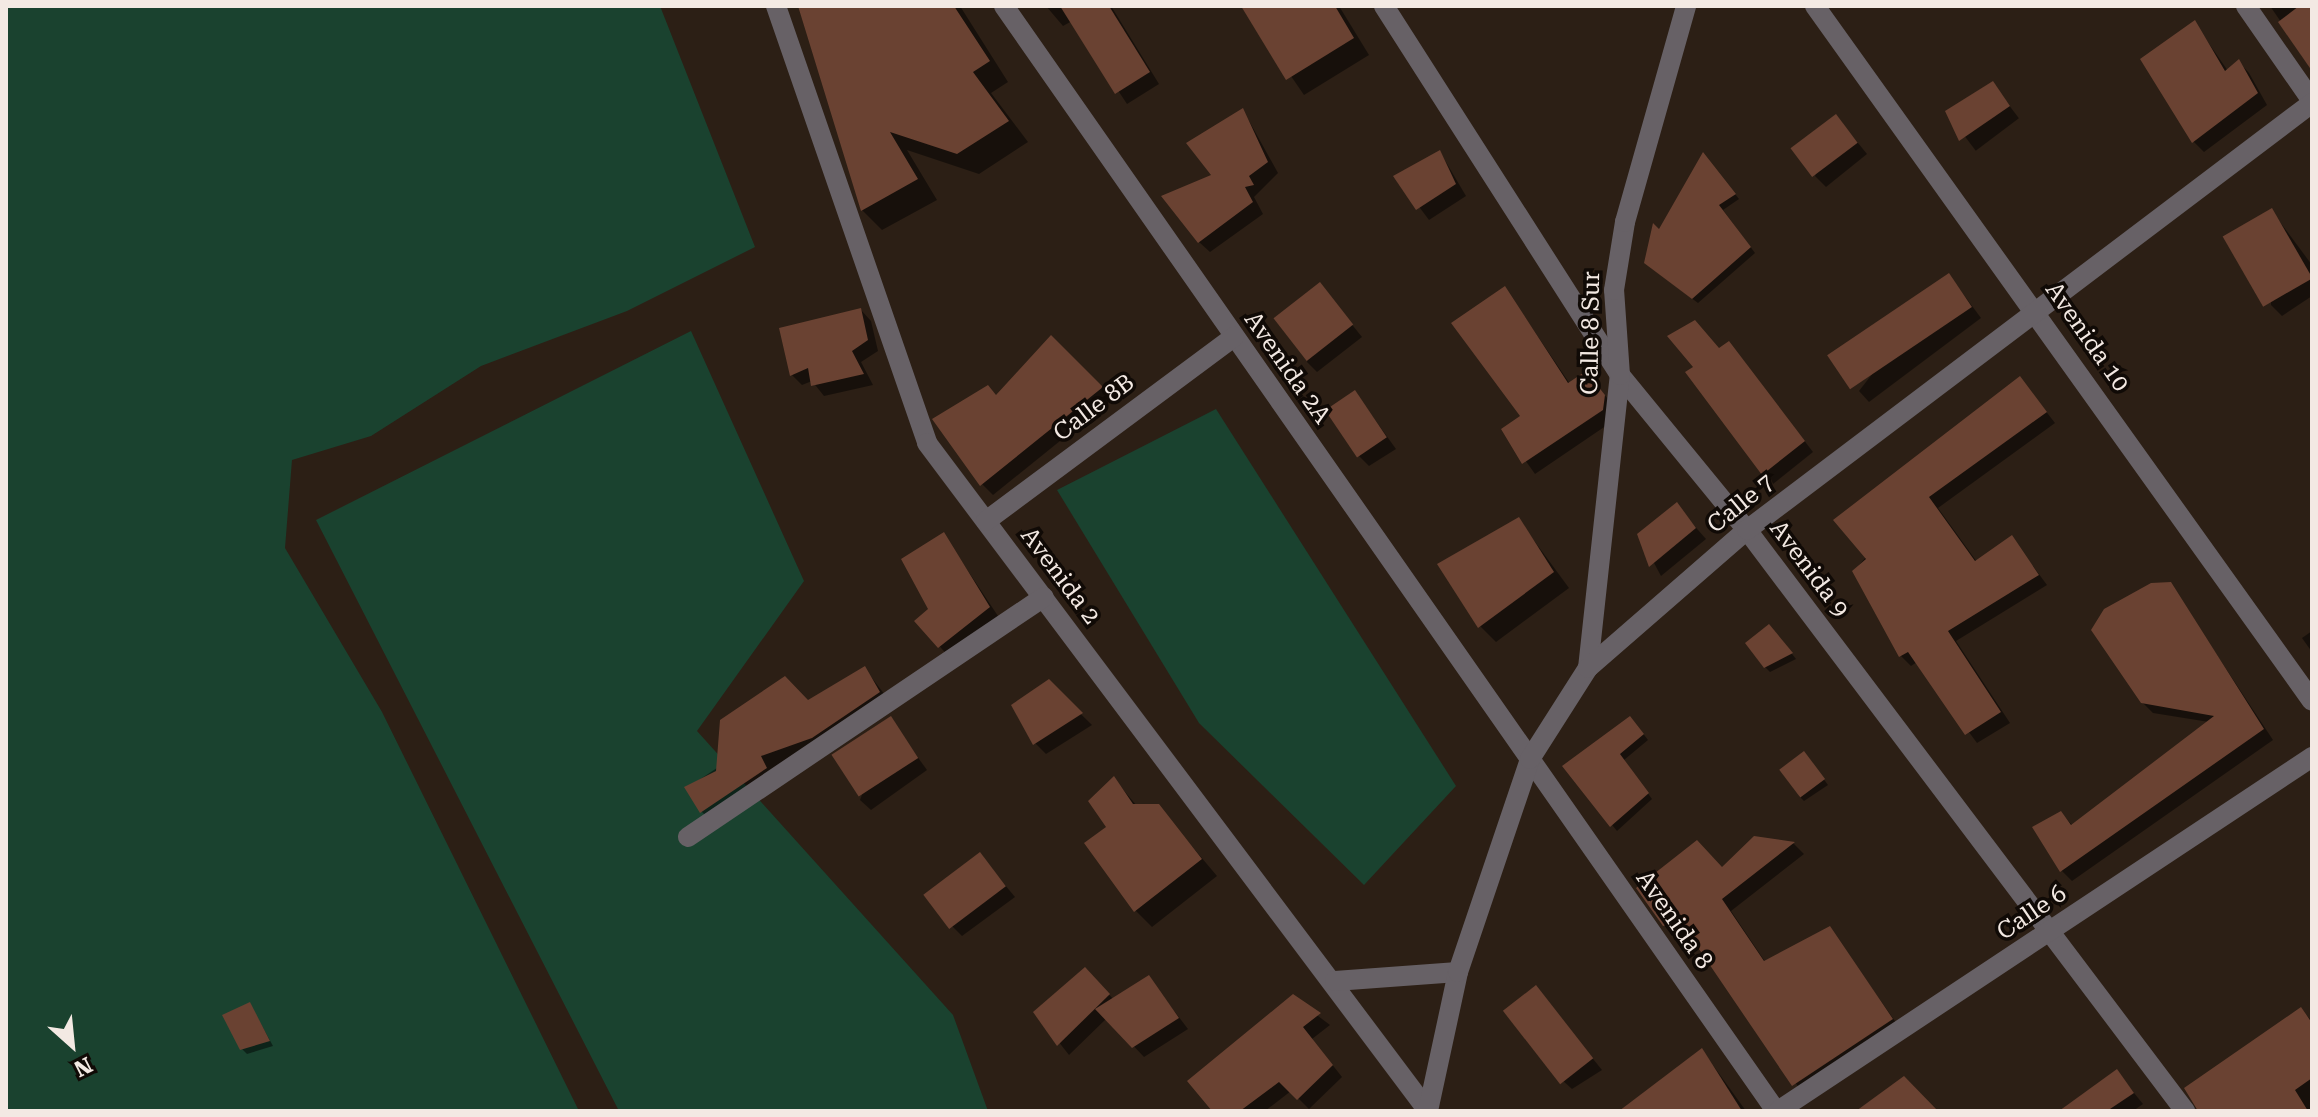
<!DOCTYPE html>
<style>
body{margin:0}
#map{position:relative;width:2318px;height:1117px;overflow:hidden;background:#2c1f15;font-family:"Roboto Serif",serif}
div>[style]{position:absolute}
.green>*{inset:0;background:#1a422f}
.shadow>*{inset:0;background:#0007;transform-origin:0 0}
.building>*{inset:0;background:#6a4232;transform-origin:0 0}
.minor>*{height:20px;margin:-10px;padding:0 10px;transform-origin:10px;border-radius:10px;background:#676166}
span{translate:-50% -50%;white-space:nowrap;text-align:center;line-height:1.15;-webkit-text-stroke:7px #100a06;paint-order:stroke}
.street-label{font-size:24px;color:#f3e9e3}
.frame{position:absolute;inset:0;border:8px solid #f3e9e3;pointer-events:none}
.north{position:absolute;left:32px;top:1005px;width:80px;height:80px;-webkit-text-stroke:6px #100a06;paint-order:stroke;rotate:153deg;font-size:22px;font-weight:700;line-height:32px;text-align:center;color:#f3e9e3}
.north::after{content:'';display:block;margin:auto;width:28px;height:36px;background:#f3e9e3;clip-path:polygon(50% 0,100% 100%,50% 72%,0 100%)}
</style>
<div id="map">
<div class="green">
<div style="clip-path:polygon(6px 6px,660px 6px,755px 247px,627px 311px,481px 366px,371px 436px,292px 460px,285px 548px,382px 712px,579px 1111px,6px 1111px)"></div>
<div style="clip-path:polygon(691px 331px,804px 581px,697px 731px,953px 1015px,988px 1111px,619px 1111px,316px 520px)"></div>
<div style="clip-path:polygon(1216px 409px,1456px 786px,1364px 885px,1199px 723px,1057px 490px)"></div>
</div>
<div class="shadow">
<div style="clip-path:polygon(801px 6px,960px 6px,1008px 82px,991px 93px,1028px 142px,979px 174px,907px 150px,937px 200px,882px 230px,862px 210px)"></div>
<div style="clip-path:polygon(1046px 6px,1111px 6px,1159px 84px,1127px 104px,1072px 21px,1063px 26px)"></div>
<div style="clip-path:polygon(1243px 6px,1339px 6px,1369px 55px,1304px 95px)"></div>
<div style="clip-path:polygon(2270px 6px,2312px 6px,2312px 56px,2298px 47px)"></div>
<div style="clip-path:polygon(2194px 22px,2228px 71px,2239px 62px,2249px 73px,2267px 105px,2204px 152px,2193px 141px)"></div>
<div style="left:1993px;top:84px;width:43px;height:54px;rotate:53deg"></div>
<div style="clip-path:polygon(1243px 110px,1278px 173px,1254px 197px,1263px 214px,1210px 252px,1199px 242px,1214px 176px)"></div>
<div style="clip-path:polygon(1836px 116px,1867px 154px,1826px 187px,1815px 176px)"></div>
<div style="clip-path:polygon(1440px 152px,1466px 196px,1429px 220px,1396px 176px)"></div>
<div style="clip-path:polygon(1708px 160px,1739px 199px,1723px 210px,1755px 253px,1698px 303px,1651px 268px,1660px 232px)"></div>
<div style="clip-path:polygon(2271px 210px,2312px 265px,2312px 296px,2282px 316px,2271px 305px)"></div>
<div style="clip-path:polygon(1949px 275px,1981px 318px,1869px 402px,1859px 391px)"></div>
<div style="clip-path:polygon(1320px 285px,1362px 337px,1317px 372px,1307px 362px)"></div>
<div style="clip-path:polygon(1505px 288px,1570px 384px,1596px 384px,1615px 408px,1613px 421px,1535px 474px,1504px 430px,1523px 416px)"></div>
<div style="clip-path:polygon(861px 310px,871px 321px,878px 351px,861px 362px,873px 385px,824px 396px,812px 381px,802px 385px,792px 375px)"></div>
<div style="clip-path:polygon(1051px 338px,1112px 399px,993px 495px,982px 484px,997px 396px)"></div>
<div style="clip-path:polygon(1729px 343px,1813px 452px,1773px 484px,1720px 350px)"></div>
<div style="clip-path:polygon(2020px 378px,2055px 423px,1938px 508px,1977px 562px,2012px 538px,2047px 585px,1956px 641px,2010px 723px,1977px 743px,1917px 662px,1911px 666px,1901px 656px,1854px 571px)"></div>
<div style="clip-path:polygon(1355px 392px,1396px 449px,1369px 466px,1359px 456px)"></div>
<div style="clip-path:polygon(1676px 505px,1706px 539px,1661px 576px,1639px 535px)"></div>
<div style="clip-path:polygon(1518px 519px,1569px 588px,1496px 642px,1480px 626px)"></div>
<div style="clip-path:polygon(944px 535px,1000px 619px,950px 658px,917px 621px,931px 609px)"></div>
<div style="clip-path:polygon(2170px 584px,2273px 740px,2072px 881px,2062px 871px,2061px 813px,2073px 826px,2209px 722px,2153px 713px,2142px 702px)"></div>
<div style="clip-path:polygon(1774px 631px,1796px 659px,1770px 672px,1765px 667px)"></div>
<div style="clip-path:polygon(2312px 631px,2312px 652px,2302px 638px)"></div>
<div style="clip-path:polygon(865px 669px,895px 708px,718px 828px,702px 812px,687px 788px)"></div>
<div style="clip-path:polygon(1048px 682px,1092px 725px,1046px 754px,1035px 743px)"></div>
<div style="clip-path:polygon(890px 719px,927px 770px,871px 810px,860px 800px)"></div>
<div style="clip-path:polygon(1635px 723px,1648px 740px,1624px 760px,1652px 799px,1617px 831px,1565px 767px)"></div>
<div style="clip-path:polygon(1809px 759px,1828px 785px,1804px 801px,1799px 796px)"></div>
<div style="clip-path:polygon(1114px 779px,1137px 806px,1158px 806px,1217px 876px,1152px 927px,1136px 911px,1109px 828px)"></div>
<div style="clip-path:polygon(1754px 838px,1794px 844px,1804px 854px,1731px 911px,1766px 963px,1830px 929px,1902px 1031px,1804px 1095px,1692px 934px,1676px 936px,1664px 925px)"></div>
<div style="clip-path:polygon(980px 855px,1015px 897px,962px 936px,952px 926px)"></div>
<div style="clip-path:polygon(1149px 978px,1188px 1029px,1144px 1057px,1107px 1018px,1069px 1055px,1036px 1013px,1096px 980px,1114px 1000px)"></div>
<div style="clip-path:polygon(1536px 988px,1602px 1070px,1572px 1089px,1561px 1079px)"></div>
<div style="clip-path:polygon(1293px 997px,1330px 1025px,1312px 1039px,1342px 1077px,1309px 1109px,1291px 1091px,1265px 1111px,1214px 1111px)"></div>
<div style="clip-path:polygon(250px 1004px,273px 1046px,247px 1054px,242px 1049px)"></div>
<div style="clip-path:polygon(2301px 1010px,2312px 1021px,2312px 1111px,2201px 1111px)"></div>
<div style="clip-path:polygon(1702px 1050px,1746px 1111px,1652px 1111px)"></div>
<div style="clip-path:polygon(2117px 1072px,2143px 1104px,2133px 1111px,2063px 1111px)"></div>
</div>
<div class="building">
<div style="clip-path:polygon(798px 6px,954px 6px,990px 61px,973px 72px,1009px 121px,957px 154px,890px 132px,918px 179px,861px 211px)"></div>
<div style="clip-path:polygon(1060px 6px,1109px 6px,1150px 72px,1115px 94px)"></div>
<div style="clip-path:polygon(1241px 6px,1335px 6px,1354px 38px,1286px 80px)"></div>
<div style="clip-path:polygon(2299px 6px,2312px 6px,2312px 71px,2278px 22px)"></div>
<div style="clip-path:polygon(2195px 20px,2225px 71px,2239px 59px,2258px 93px,2192px 143px,2140px 59px)"></div>
<div style="clip-path:polygon(1993px 81px,2010px 106px,1959px 141px,1945px 111px)"></div>
<div style="clip-path:polygon(1243px 108px,1268px 162px,1249px 176px,1254px 185px,1245px 187px,1253px 202px,1198px 243px,1161px 196px,1211px 175px,1186px 143px)"></div>
<div style="left:1836px;top:114px;width:36px;height:57px;rotate:53deg"></div>
<div style="clip-path:polygon(1440px 150px,1456px 184px,1416px 210px,1393px 176px)"></div>
<div style="clip-path:polygon(1703px 152px,1736px 194px,1719px 205px,1751px 247px,1692px 299px,1644px 263px,1653px 223px,1659px 229px)"></div>
<div style="left:2272px;top:208px;width:81px;height:57px;rotate:60deg"></div>
<div style="left:1949px;top:273px;width:41px;height:147px;rotate:56deg"></div>
<div style="left:1320px;top:282px;width:54px;height:59px;rotate:52deg"></div>
<div style="clip-path:polygon(1505px 286px,1568px 383px,1586px 371px,1605px 395px,1603px 410px,1522px 464px,1501px 429px,1520px 416px,1451px 323px)"></div>
<div style="clip-path:polygon(861px 308px,868px 340px,852px 351px,864px 374px,811px 386px,808px 368px,790px 376px,779px 328px)"></div>
<div style="clip-path:polygon(1695px 320px,1719px 348px,1729px 341px,1805px 441px,1762px 475px,1685px 372px,1693px 367px,1667px 336px)"></div>
<div style="clip-path:polygon(1051px 335px,1103px 387px,980px 486px,932px 419px,988px 385px,996px 395px)"></div>
<div style="clip-path:polygon(2020px 376px,2047px 412px,1929px 497px,1975px 561px,2012px 535px,2039px 575px,1948px 631px,2001px 712px,1965px 735px,1908px 652px,1899px 657px,1852px 571px,1866px 559px,1833px 520px)"></div>
<div style="left:1355px;top:390px;width:57px;height:36px;rotate:56deg"></div>
<div style="clip-path:polygon(1677px 502px,1696px 528px,1649px 567px,1637px 534px)"></div>
<div style="clip-path:polygon(1519px 517px,1554px 572px,1478px 628px,1437px 564px)"></div>
<div style="clip-path:polygon(944px 532px,990px 607px,938px 648px,914px 621px,928px 609px,901px 559px)"></div>
<div style="clip-path:polygon(2171px 582px,2264px 729px,2060px 872px,2032px 827px,2061px 811px,2071px 825px,2214px 716px,2141px 703px,2091px 630px,2104px 609px,2151px 583px)"></div>
<div style="clip-path:polygon(1769px 624px,1793px 653px,1764px 668px,1745px 643px)"></div>
<div style="clip-path:polygon(865px 666px,880px 692px,812px 738px,761px 756px,767px 768px,700px 813px,684px 787px,716px 771px,720px 720px,785px 676px,808px 700px)"></div>
<div style="clip-path:polygon(1049px 679px,1083px 713px,1033px 745px,1011px 705px)"></div>
<div style="left:891px;top:716px;width:50px;height:71px;rotate:57deg"></div>
<div style="clip-path:polygon(1630px 716px,1644px 734px,1620px 754px,1649px 793px,1610px 827px,1562px 766px)"></div>
<div style="left:1804px;top:751px;width:35px;height:31px;rotate:53deg"></div>
<div style="clip-path:polygon(1114px 776px,1133px 804px,1159px 804px,1202px 859px,1134px 912px,1084px 843px,1106px 827px,1088px 801px)"></div>
<div style="clip-path:polygon(1754px 836px,1795px 842px,1722px 899px,1764px 961px,1830px 926px,1893px 1019px,1792px 1086px,1682px 924px,1663px 926px,1636px 888px,1697px 840px,1722px 867px)"></div>
<div style="left:980px;top:852px;width:43px;height:71px;rotate:53deg"></div>
<div style="clip-path:polygon(1085px 967px,1110px 994px,1057px 1046px,1033px 1012px)"></div>
<div style="clip-path:polygon(1149px 975px,1179px 1018px,1132px 1048px,1095px 1009px)"></div>
<div style="left:1536px;top:985px;width:93px;height:42px;rotate:52deg"></div>
<div style="clip-path:polygon(1293px 994px,1321px 1013px,1303px 1027px,1333px 1065px,1297px 1100px,1279px 1082px,1240px 1111px,1212px 1111px,1187px 1081px)"></div>
<div style="clip-path:polygon(250px 1002px,270px 1041px,240px 1050px,222px 1015px)"></div>
<div style="clip-path:polygon(2301px 1007px,2312px 1023px,2312px 1078px,2295px 1090px,2308px 1111px,2198px 1111px,2184px 1088px)"></div>
<div style="clip-path:polygon(1702px 1048px,1742px 1111px,1619px 1111px)"></div>
<div style="clip-path:polygon(2117px 1069px,2134px 1093px,2107px 1111px,2059px 1111px)"></div>
<div style="clip-path:polygon(1904px 1076px,1938px 1111px,1856px 1111px)"></div>
</div>
<div class="minor">
<div style="left:776px;top:6px;width:462px;rotate:70.9deg"></div>
<div style="left:927px;top:443px;width:835px;rotate:53.13deg"></div>
<div style="left:1004px;top:6px;width:1348px;rotate:55.06deg"></div>
<div style="left:1384px;top:6px;width:438px;rotate:57.4deg"></div>
<div style="left:1620px;top:375px;width:200px;rotate:50.7deg"></div>
<div style="left:1747px;top:530px;width:728px;rotate:52.99deg"></div>
<div style="left:1815px;top:6px;width:854px;rotate:54.43deg"></div>
<div style="left:2246px;top:6px;width:116px;rotate:55.2deg"></div>
<div style="left:986px;top:521px;width:309px;rotate:-36.6deg"></div>
<div style="left:1588px;top:668px;width:295px;rotate:-83.8deg"></div>
<div style="left:1620px;top:375px;width:85px;rotate:-94deg"></div>
<div style="left:1614px;top:290px;width:69px;rotate:-80.8deg"></div>
<div style="left:1625px;top:222px;width:224px;rotate:-74.2deg"></div>
<div style="left:688px;top:837px;width:429px;rotate:-34deg"></div>
<div style="left:1335px;top:981px;width:123px;rotate:-4.2deg"></div>
<div style="left:1428px;top:1111px;width:142px;rotate:-77.8deg"></div>
<div style="left:1458px;top:972px;width:225px;rotate:-71.3deg"></div>
<div style="left:1530px;top:759px;width:108px;rotate:-57.5deg"></div>
<div style="left:1588px;top:668px;width:211px;rotate:-41deg"></div>
<div style="left:1747px;top:530px;width:708px;rotate:-37.08deg"></div>
<div style="left:1778px;top:1111px;width:641px;rotate:-33.54deg"></div>
</div>
<div class="street-label">
<span style="left:1591px;top:333px;rotate:-89deg">Calle 8 Sur</span>
<span style="left:2087px;top:337px;rotate:55deg">Avenida 10</span>
<span style="left:1287px;top:368px;rotate:55deg">Avenida 2A</span>
<span style="left:1094px;top:408px;rotate:-37deg">Calle 8B</span>
<span style="left:1741px;top:504px;rotate:-39deg">Calle 7</span>
<span style="left:1809px;top:569px;rotate:53deg">Avenida 9</span>
<span style="left:1060px;top:576px;rotate:53deg">Avenida 2</span>
<span style="left:2032px;top:913px;rotate:-34deg">Calle 6</span>
<span style="left:1674px;top:920px;rotate:55deg">Avenida 8</span>
</div>
<div class="frame"></div>
<div class="north">N</div>
</div>
